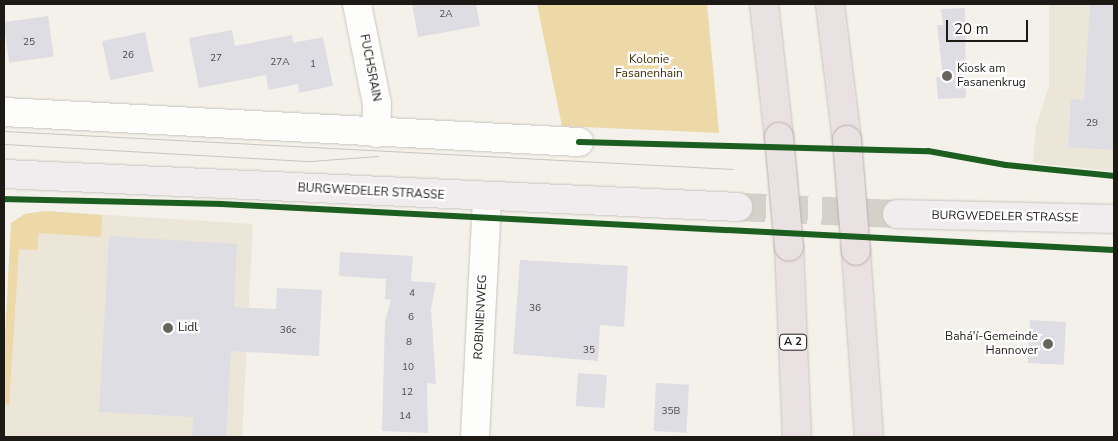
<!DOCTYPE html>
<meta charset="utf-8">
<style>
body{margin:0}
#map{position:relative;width:1118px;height:441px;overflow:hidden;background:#f4f1ea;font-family:"Nunito Sans",sans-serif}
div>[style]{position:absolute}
.built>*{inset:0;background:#ece6d8}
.green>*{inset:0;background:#edd8a8}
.building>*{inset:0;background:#dedde4;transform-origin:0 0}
.major-tunnel>*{height:28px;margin-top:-14px;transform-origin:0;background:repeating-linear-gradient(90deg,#d4d1ca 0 28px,transparent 0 42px)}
.roads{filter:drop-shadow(0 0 1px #c7c5bf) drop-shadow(0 0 1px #c7c5bf)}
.minor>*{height:28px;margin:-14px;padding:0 14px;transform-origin:14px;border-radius:14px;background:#fdfdfc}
.major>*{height:28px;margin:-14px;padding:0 14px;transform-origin:14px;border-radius:14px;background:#f1eced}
.highway>*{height:28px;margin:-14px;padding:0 14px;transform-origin:14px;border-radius:14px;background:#eae1e2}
.tram>*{height:1px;margin:-0.5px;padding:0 0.5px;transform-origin:0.5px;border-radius:0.5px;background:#c6c5c3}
.bridges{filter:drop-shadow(0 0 1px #bab0af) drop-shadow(0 0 1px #bab0af)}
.highway-bridge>*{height:28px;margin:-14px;padding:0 14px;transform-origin:14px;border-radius:14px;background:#eae1e2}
.cycleway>*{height:6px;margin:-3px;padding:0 3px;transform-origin:3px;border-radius:3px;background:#1b5e20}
.dots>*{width:14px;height:14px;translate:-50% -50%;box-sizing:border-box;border:2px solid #fff;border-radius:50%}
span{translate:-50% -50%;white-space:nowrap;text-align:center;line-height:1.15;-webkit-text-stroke:4.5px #fff;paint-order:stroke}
.number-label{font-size:10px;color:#4d4b4a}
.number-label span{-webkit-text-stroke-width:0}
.shield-label span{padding:1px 4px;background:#fff;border:1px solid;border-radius:4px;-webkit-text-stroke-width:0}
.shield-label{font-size:11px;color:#1d1a16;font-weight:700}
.park-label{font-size:12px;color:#3e2e03}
.street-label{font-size:12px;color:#1d1a16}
.poi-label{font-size:12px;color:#1d1a16}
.left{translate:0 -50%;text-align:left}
.right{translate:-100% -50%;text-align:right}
.frame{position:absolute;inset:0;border:5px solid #1d1a16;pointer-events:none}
.scale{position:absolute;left:946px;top:20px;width:82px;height:22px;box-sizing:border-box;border:2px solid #1d1a16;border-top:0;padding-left:6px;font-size:15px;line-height:18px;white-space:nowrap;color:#1d1a16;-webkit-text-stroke:4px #fff;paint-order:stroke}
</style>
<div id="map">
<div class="built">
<div style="clip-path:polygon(1049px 4px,1114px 4px,1114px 171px,1033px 163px,1036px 127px,1049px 86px)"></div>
<div style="clip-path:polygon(45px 211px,253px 224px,242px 437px,4px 437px,11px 223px,25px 214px)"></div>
</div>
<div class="green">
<div style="clip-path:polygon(537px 4px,707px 4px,719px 133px,562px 126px)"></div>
<div style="clip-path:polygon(45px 211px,102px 215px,101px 237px,39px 233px,37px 250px,19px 249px,9px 406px,4px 402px,4px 356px,11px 223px,25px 214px)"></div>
</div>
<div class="building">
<div style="clip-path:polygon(412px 4px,476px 4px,480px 26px,418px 37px)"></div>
<div style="clip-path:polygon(1090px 4px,1114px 4px,1114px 150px,1068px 147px,1071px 99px,1084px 100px)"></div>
<div style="clip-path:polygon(965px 8px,966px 98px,938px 99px,936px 77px,943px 77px,937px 25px,943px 25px,941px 9px)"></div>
<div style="left:48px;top:16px;width:41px;height:45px;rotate:82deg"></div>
<div style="clip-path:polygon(232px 30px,235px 46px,292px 35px,293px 43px,323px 37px,333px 86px,299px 93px,298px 84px,268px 90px,266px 75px,199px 88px,189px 38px)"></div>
<div style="left:145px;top:32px;width:40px;height:44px;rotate:78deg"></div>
<div style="clip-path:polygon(109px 236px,237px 244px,234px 307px,276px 309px,277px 288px,322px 290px,319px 356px,231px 351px,226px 437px,192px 437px,193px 417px,99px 412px)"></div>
<div style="clip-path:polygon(340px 252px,413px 256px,411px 281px,436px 283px,431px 309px,436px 384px,427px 383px,428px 433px,382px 431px,385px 321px,391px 300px,385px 299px,386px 279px,339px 276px)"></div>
<div style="clip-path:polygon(520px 260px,628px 266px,624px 327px,600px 325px,598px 361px,513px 354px)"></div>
<div style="left:1030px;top:320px;width:36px;height:43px;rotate:3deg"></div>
<div style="left:578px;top:373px;width:29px;height:33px;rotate:4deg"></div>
<div style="left:656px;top:383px;width:33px;height:48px;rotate:3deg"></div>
</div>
<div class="major-tunnel">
<div style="left:738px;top:207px;width:159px;rotate:2.5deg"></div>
</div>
<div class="roads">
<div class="minor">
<div style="left:357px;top:4px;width:102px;rotate:78.7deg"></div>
<div style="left:377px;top:104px;width:29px;rotate:92deg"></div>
<div style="left:4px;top:112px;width:576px;rotate:2.99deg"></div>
<div style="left:475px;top:437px;width:239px;rotate:-87.1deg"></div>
</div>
<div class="major">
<div style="left:4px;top:174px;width:735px;rotate:2.57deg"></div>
<div style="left:897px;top:214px;width:217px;rotate:1.3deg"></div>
</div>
<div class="highway">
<div style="left:764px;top:4px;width:134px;rotate:83.6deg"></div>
<div style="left:830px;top:4px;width:137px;rotate:82.9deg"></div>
<div style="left:789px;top:247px;width:190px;rotate:87.6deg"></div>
<div style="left:856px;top:251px;width:186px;rotate:86deg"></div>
</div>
</div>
<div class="tram">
<div style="left:4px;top:131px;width:730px;rotate:2.98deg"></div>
<div style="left:4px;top:144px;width:307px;rotate:3.2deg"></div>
<div style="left:311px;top:161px;width:67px;rotate:-4.3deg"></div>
</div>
<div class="bridges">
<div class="highway-bridge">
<div style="left:779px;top:137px;width:110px;rotate:84.8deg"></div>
<div style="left:847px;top:140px;width:111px;rotate:85.4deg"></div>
</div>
</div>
<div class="cycleway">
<div style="left:579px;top:142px;width:349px;rotate:1.5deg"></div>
<div style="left:928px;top:151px;width:79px;rotate:10.2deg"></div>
<div style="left:1006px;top:165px;width:109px;rotate:5.8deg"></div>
<div style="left:4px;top:199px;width:217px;rotate:1.3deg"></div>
<div style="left:221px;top:204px;width:894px;rotate:2.95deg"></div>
</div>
<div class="dots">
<div style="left:947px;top:76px;background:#686560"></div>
<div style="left:168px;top:328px;background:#686560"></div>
<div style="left:1048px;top:344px;background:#686560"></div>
</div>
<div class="number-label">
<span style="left:446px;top:15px">2A</span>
<span style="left:29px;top:43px">25</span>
<span style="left:128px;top:56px">26</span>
<span style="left:216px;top:59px">27</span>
<span style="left:280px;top:63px">27A</span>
<span style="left:313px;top:65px">1</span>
<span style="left:1092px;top:124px">29</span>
<span style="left:412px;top:294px">4</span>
<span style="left:535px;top:309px">36</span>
<span style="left:411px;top:318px">6</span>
<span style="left:288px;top:331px">36c</span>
<span style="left:409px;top:343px">8</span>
<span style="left:589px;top:351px">35</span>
<span style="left:408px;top:368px">10</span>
<span style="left:407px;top:393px">12</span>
<span style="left:671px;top:412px">35B</span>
<span style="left:405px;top:417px">14</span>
</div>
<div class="shield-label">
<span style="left:793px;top:342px">A 2</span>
</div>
<div class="park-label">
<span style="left:649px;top:67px">Kolonie<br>Fasanenhain</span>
</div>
<div class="street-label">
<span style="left:370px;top:68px;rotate:79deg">FUCHSRAIN</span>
<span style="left:371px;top:192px;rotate:3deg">BURGWEDELER STRASSE</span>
<span style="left:1005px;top:217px;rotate:1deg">BURGWEDELER STRASSE</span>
<span style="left:481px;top:317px;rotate:-87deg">ROBINIENWEG</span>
</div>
<div class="poi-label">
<span class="left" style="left:957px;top:76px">Kiosk am<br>Fasanenkrug</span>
<span class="left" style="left:178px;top:328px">Lidl</span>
<span class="right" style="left:1038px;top:344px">Bahá'í-Gemeinde<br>Hannover</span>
</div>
<div class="frame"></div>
<div class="scale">20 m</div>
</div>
